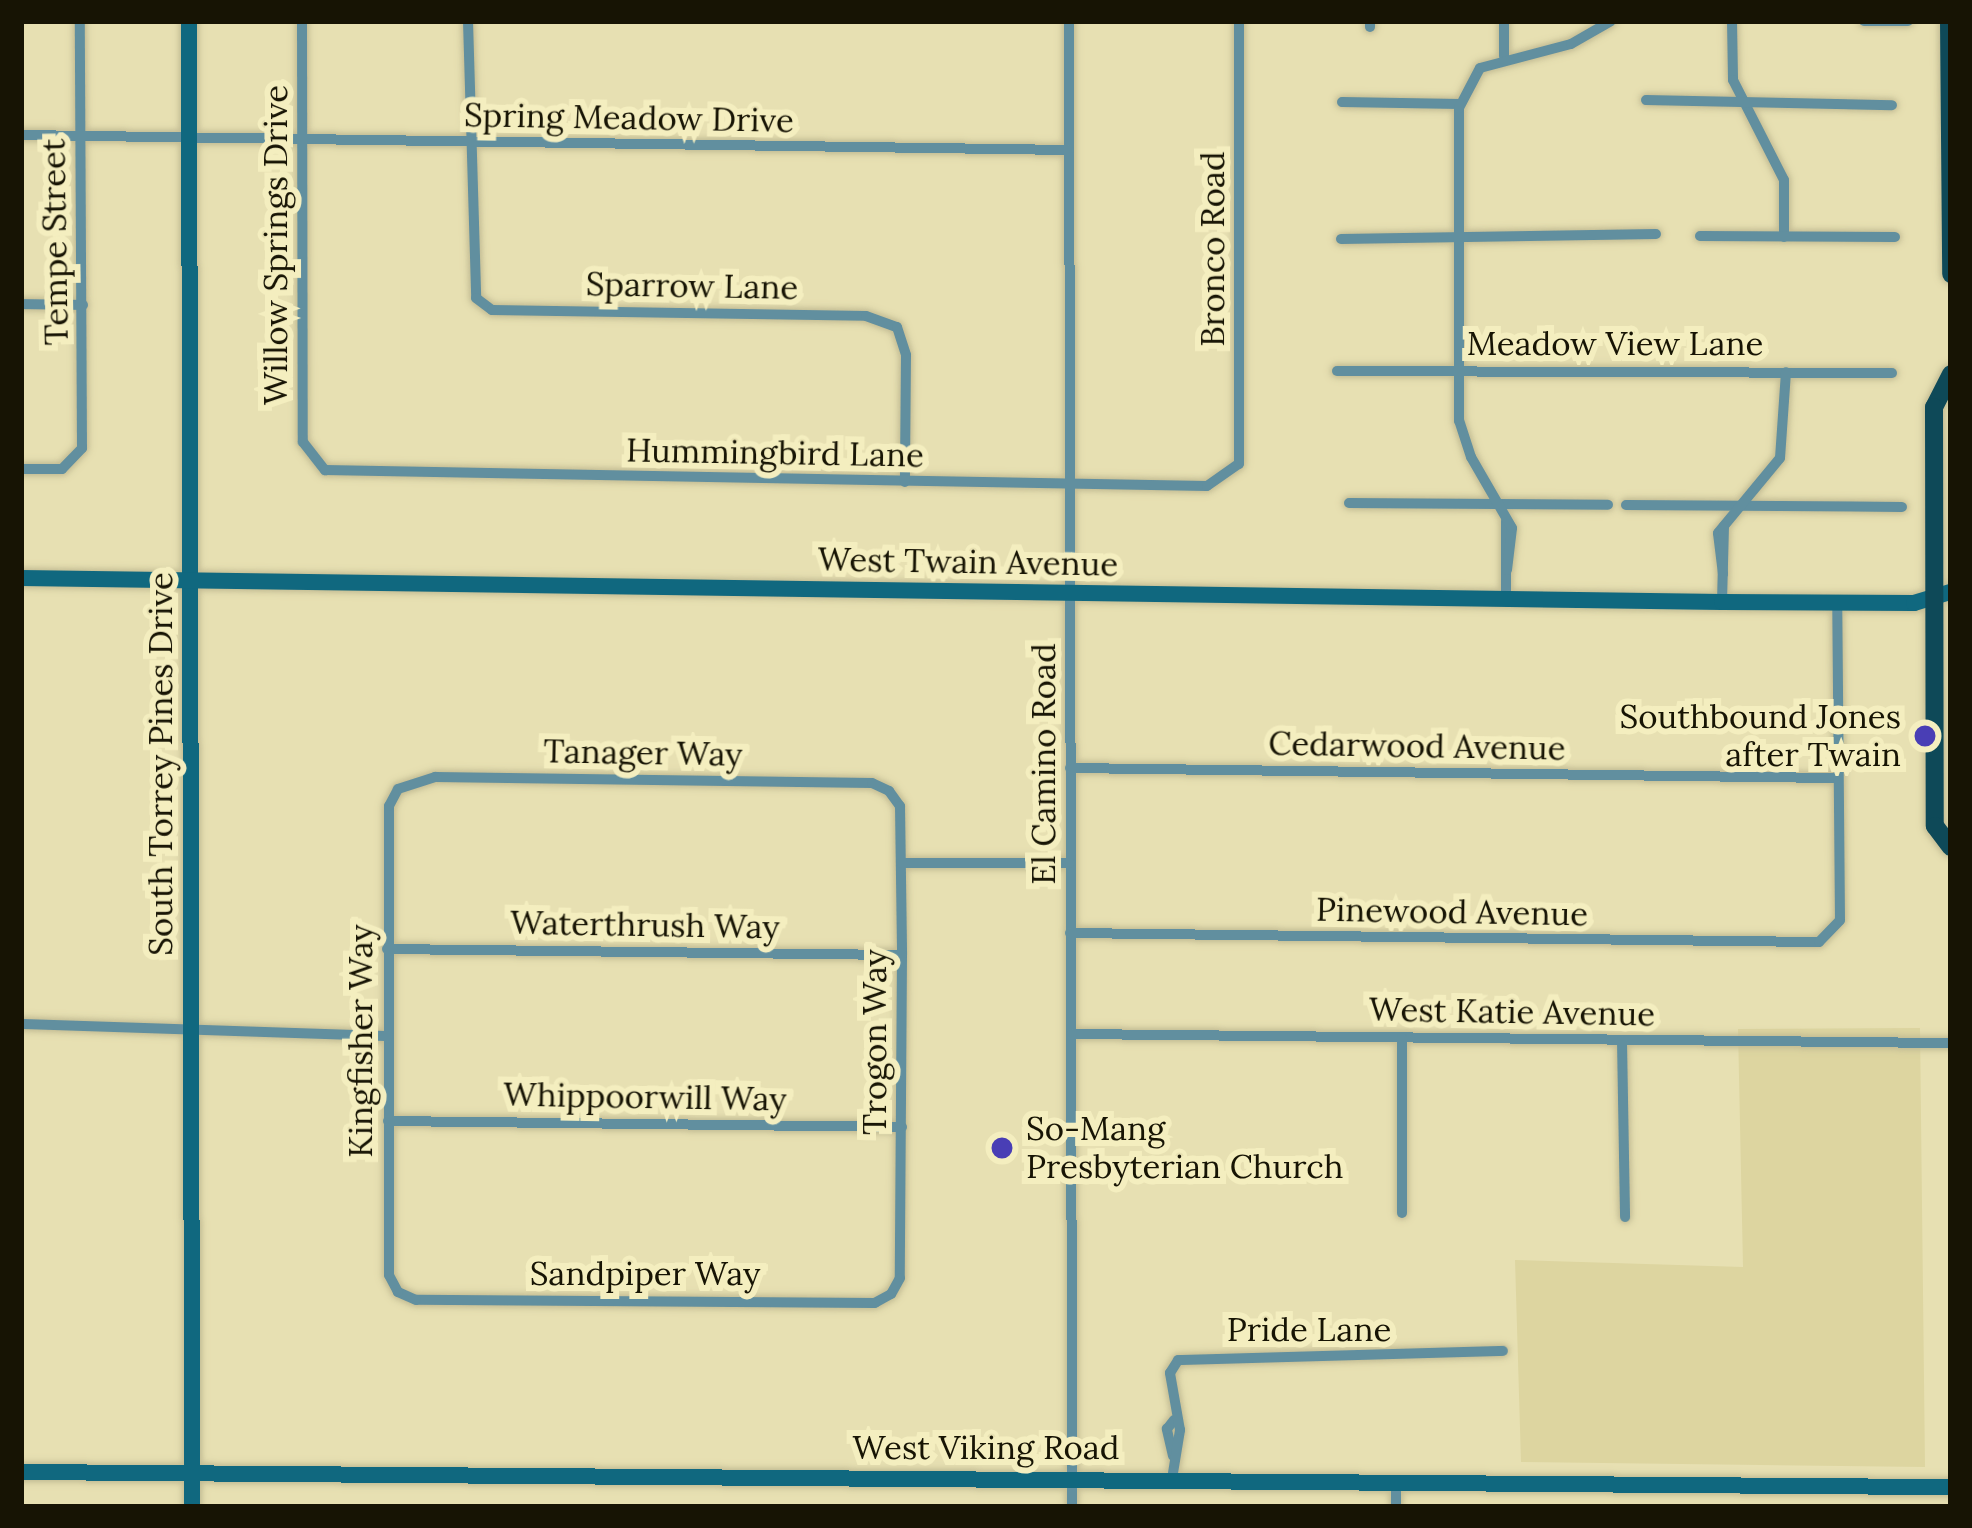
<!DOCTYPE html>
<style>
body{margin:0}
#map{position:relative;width:1972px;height:1528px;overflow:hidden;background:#e7e0b2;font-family:Lora,serif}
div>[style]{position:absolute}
.built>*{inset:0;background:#ddd5a0}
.roads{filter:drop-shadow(0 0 3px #c2bb93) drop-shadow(0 0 3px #c2bb93)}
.street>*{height:10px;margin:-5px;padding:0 5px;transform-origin:5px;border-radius:5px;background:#618f9f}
.secondary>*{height:16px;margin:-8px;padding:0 8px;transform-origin:8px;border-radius:8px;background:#10687f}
.primary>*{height:18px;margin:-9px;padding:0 9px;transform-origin:9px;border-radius:9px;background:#0e4958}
.dots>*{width:33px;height:33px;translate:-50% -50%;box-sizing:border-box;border:6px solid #f4eebf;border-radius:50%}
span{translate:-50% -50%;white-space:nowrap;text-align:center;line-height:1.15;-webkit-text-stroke:12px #f4eebf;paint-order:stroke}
.street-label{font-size:33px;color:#171404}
.poi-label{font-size:33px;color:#171404}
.right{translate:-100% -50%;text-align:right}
.left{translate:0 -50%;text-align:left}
.frame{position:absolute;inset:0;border:24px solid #171404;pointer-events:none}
</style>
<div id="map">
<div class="built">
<div style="clip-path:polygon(1920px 1028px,1925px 1467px,1521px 1462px,1515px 1260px,1743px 1267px,1738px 1029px)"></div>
</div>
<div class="roads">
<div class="street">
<div style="left:302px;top:21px;width:421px;rotate:89.9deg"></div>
<div style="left:303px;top:442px;width:36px;rotate:52deg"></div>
<div style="left:325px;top:470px;width:882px;rotate:1.04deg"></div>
<div style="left:1207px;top:486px;width:39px;rotate:-35deg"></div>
<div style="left:1239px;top:464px;width:443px;rotate:-90deg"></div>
<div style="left:468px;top:21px;width:277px;rotate:88.3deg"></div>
<div style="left:476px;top:298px;width:20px;rotate:37deg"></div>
<div style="left:492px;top:310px;width:374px;rotate:0.9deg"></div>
<div style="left:866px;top:316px;width:33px;rotate:20deg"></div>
<div style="left:897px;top:327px;width:29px;rotate:72deg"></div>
<div style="left:906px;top:355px;width:127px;rotate:90.5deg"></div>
<div style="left:1069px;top:21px;width:1486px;rotate:89.88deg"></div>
<div style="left:1732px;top:21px;width:59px;rotate:89deg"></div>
<div style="left:1733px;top:80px;width:112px;rotate:63deg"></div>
<div style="left:1784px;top:180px;width:57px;rotate:90deg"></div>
<div style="left:1864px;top:21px;width:44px"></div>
<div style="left:1370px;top:27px;width:6px;rotate:-90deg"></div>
<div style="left:1504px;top:56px;width:35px;rotate:-90deg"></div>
<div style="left:1646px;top:100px;width:246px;rotate:1.2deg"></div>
<div style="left:1342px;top:102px;width:118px;rotate:1deg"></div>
<div style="left:21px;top:135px;width:1048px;rotate:0.82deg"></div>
<div style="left:1700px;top:236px;width:195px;rotate:0.3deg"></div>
<div style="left:1341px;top:239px;width:315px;rotate:-0.9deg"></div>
<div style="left:21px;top:304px;width:62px;rotate:0.9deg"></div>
<div style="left:1337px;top:371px;width:555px;rotate:0.21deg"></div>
<div style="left:21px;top:469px;width:41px"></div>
<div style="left:62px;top:469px;width:29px;rotate:-46deg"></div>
<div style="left:82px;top:448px;width:427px;rotate:-90.3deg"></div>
<div style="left:1349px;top:503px;width:259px;rotate:0.4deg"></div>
<div style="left:1626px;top:505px;width:276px;rotate:0.4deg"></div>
<div style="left:1506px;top:521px;width:79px;rotate:90deg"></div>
<div style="left:1507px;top:570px;width:42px;rotate:-83.2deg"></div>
<div style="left:1512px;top:528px;width:82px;rotate:-120deg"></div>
<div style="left:1471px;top:457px;width:38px;rotate:-108deg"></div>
<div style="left:1459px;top:421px;width:313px;rotate:-90deg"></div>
<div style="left:1459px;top:108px;width:45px;rotate:-62.3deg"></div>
<div style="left:1480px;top:68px;width:94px;rotate:-14.8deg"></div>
<div style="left:1571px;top:44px;width:46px;rotate:-29.9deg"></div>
<div style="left:1723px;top:574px;width:41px;rotate:-97deg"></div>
<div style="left:1718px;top:533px;width:97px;rotate:-50.4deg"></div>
<div style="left:1780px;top:458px;width:86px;rotate:-86deg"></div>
<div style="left:1722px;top:602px;width:76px;rotate:-88.5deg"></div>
<div style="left:1070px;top:768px;width:765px;rotate:0.75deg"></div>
<div style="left:435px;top:777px;width:437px;rotate:0.8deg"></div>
<div style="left:872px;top:783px;width:19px;rotate:25deg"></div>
<div style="left:889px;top:791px;width:19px;rotate:54deg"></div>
<div style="left:900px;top:806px;width:149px;rotate:89.2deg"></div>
<div style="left:902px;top:955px;width:323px;rotate:90.4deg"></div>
<div style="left:900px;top:1278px;width:18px;rotate:119deg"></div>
<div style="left:891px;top:1294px;width:18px;rotate:151deg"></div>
<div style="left:875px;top:1303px;width:459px;rotate:-179.6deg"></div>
<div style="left:416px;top:1300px;width:20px;rotate:-156deg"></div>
<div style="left:398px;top:1292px;width:19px;rotate:-118deg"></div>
<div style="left:389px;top:1275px;width:469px;rotate:-90deg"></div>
<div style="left:389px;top:806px;width:19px;rotate:-62deg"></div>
<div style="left:398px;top:789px;width:39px;rotate:-18deg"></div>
<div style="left:901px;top:863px;width:169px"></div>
<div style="left:1070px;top:933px;width:749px;rotate:0.69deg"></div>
<div style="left:1819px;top:942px;width:30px;rotate:-46deg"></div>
<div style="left:1840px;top:920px;width:318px;rotate:-90.5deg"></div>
<div style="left:387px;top:949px;width:515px;rotate:0.67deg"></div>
<div style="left:21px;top:1024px;width:367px;rotate:1.9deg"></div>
<div style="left:1072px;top:1034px;width:879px;rotate:0.59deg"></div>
<div style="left:1402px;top:1038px;width:175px;rotate:90deg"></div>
<div style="left:1622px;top:1041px;width:176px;rotate:89deg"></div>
<div style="left:388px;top:1121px;width:514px;rotate:0.67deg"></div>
<div style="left:1173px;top:1456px;width:28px;rotate:-103deg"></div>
<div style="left:1167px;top:1429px;width:11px;rotate:-52deg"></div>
<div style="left:1172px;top:1479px;width:50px;rotate:-80.7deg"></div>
<div style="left:1180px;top:1430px;width:58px;rotate:-100deg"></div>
<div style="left:1170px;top:1373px;width:15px;rotate:-58deg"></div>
<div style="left:1178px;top:1360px;width:325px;rotate:-1.6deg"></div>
<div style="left:1396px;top:1481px;width:26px;rotate:90deg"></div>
</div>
<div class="secondary">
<div style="left:189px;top:21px;width:1486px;rotate:89.88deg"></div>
<div style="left:21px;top:578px;width:1701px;rotate:0.81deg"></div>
<div style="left:1722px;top:602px;width:192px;rotate:0.3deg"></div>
<div style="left:1914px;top:603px;width:39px;rotate:-17deg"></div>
<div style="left:21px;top:1472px;width:1930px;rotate:0.45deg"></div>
</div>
<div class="primary">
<div style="left:1949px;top:21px;width:253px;rotate:89.5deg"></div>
<div style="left:1951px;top:374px;width:37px;rotate:117deg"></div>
<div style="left:1934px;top:407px;width:419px;rotate:89.9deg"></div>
<div style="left:1935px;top:826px;width:26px;rotate:53deg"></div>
</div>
</div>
<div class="dots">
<div style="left:1925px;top:736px;background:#493eb5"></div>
<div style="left:1002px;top:1148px;background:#493eb5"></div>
</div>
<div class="street-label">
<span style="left:629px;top:118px;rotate:1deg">Spring Meadow Drive</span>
<span style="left:55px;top:242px;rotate:-91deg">Tempe Street</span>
<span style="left:276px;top:245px;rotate:-90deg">Willow Springs Drive</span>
<span style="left:1213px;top:249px;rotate:-90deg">Bronco Road</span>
<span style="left:692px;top:286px;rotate:1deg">Sparrow Lane</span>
<span style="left:1615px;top:344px">Meadow View Lane</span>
<span style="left:775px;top:453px;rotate:1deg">Hummingbird Lane</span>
<span style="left:968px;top:562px;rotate:1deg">West Twain Avenue</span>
<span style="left:1417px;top:746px;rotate:1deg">Cedarwood Avenue</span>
<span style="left:643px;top:753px;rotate:1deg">Tanager Way</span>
<span style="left:161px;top:764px;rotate:-90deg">South Torrey Pines Drive</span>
<span style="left:1044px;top:764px;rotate:-90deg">El Camino Road</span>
<span style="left:1452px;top:912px;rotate:1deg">Pinewood Avenue</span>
<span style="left:645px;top:925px;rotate:1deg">Waterthrush Way</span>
<span style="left:1512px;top:1012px;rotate:1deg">West Katie Avenue</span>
<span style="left:361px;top:1041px;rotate:-90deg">Kingfisher Way</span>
<span style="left:875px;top:1042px;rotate:-90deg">Trogon Way</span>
<span style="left:645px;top:1097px;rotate:1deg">Whippoorwill Way</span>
<span style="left:645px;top:1274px">Sandpiper Way</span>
<span style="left:1309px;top:1330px">Pride Lane</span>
<span style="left:986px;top:1448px">West Viking Road</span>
</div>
<div class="poi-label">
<span class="right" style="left:1901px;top:736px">Southbound Jones<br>after Twain</span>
<span class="left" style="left:1026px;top:1148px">So-Mang<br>Presbyterian Church</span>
</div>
<div class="frame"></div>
</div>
